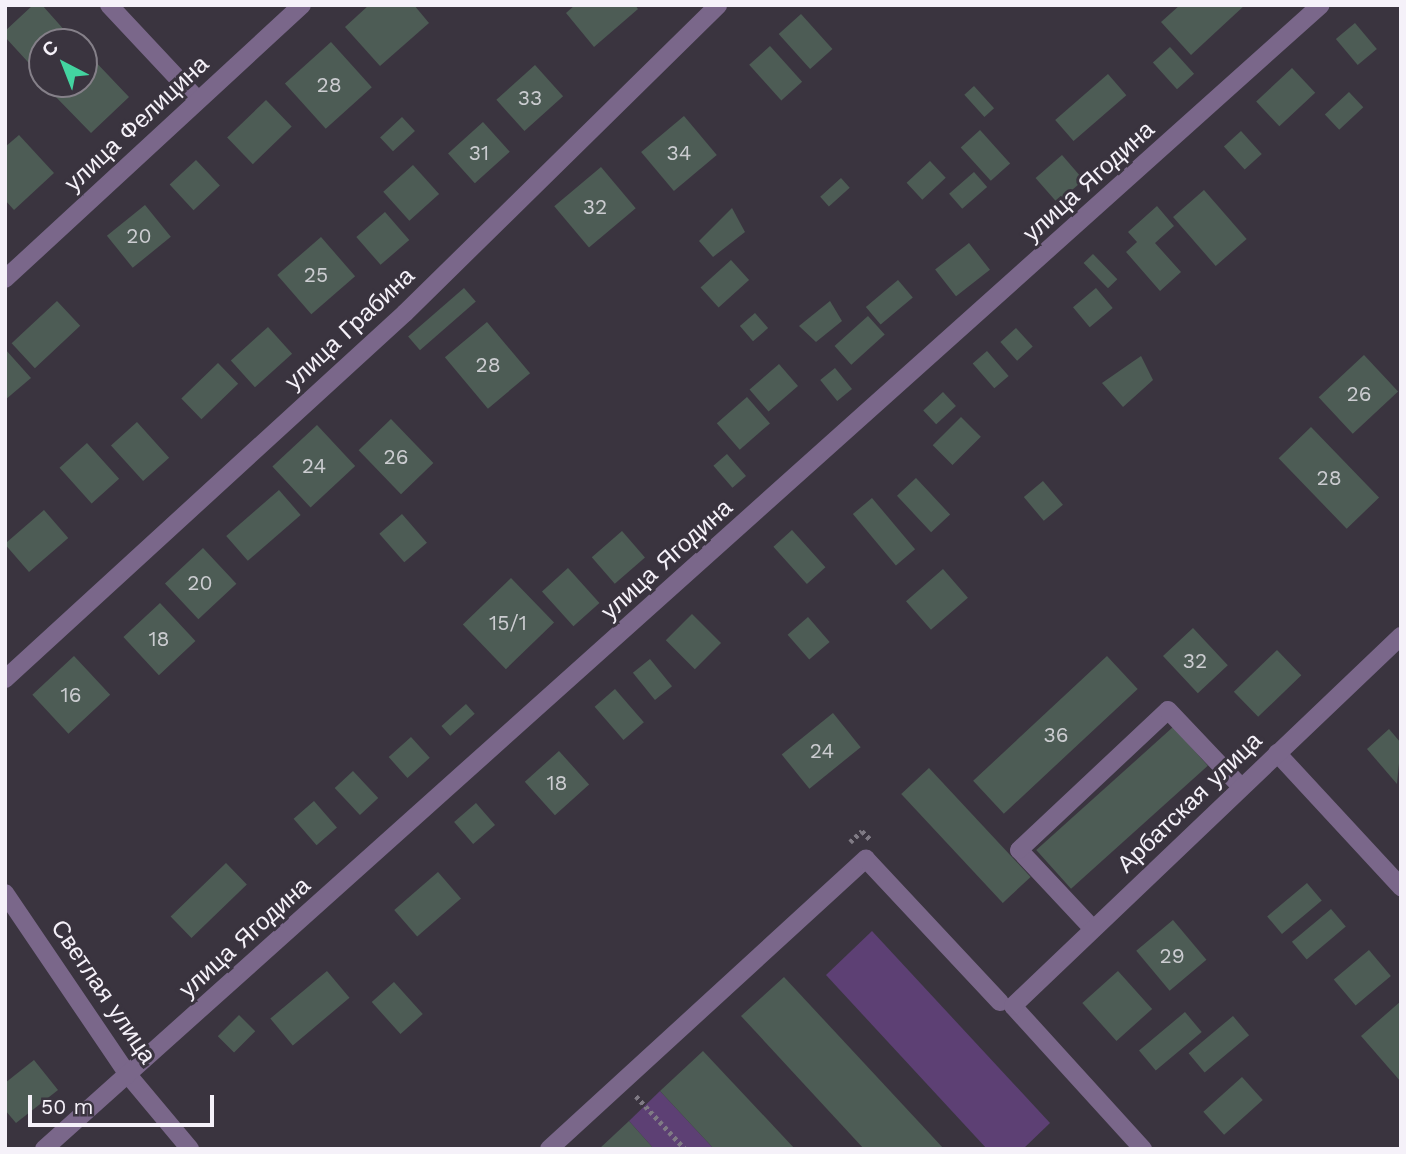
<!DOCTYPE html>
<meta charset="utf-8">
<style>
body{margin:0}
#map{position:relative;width:1406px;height:1154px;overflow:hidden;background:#3a343f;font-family:"Work Sans",sans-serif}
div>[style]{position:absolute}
.green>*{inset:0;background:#5d4074}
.building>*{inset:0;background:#4d5c55;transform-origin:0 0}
.path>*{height:4.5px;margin-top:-2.25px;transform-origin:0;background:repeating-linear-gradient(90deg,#7f7a84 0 3.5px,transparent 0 7px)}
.minor>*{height:18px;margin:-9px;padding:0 9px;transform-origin:9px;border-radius:9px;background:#7a678a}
span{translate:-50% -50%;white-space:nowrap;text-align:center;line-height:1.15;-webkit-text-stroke:6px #3a343f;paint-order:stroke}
.number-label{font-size:21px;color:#cbccd0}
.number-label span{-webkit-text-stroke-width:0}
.street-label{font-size:24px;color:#f5f1f9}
.frame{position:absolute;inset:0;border:7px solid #f5f1f9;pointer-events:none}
.north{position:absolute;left:28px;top:28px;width:70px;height:70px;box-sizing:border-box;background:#3a343f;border:2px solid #858089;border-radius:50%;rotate:318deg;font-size:19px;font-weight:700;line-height:28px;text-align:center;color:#f5f1f9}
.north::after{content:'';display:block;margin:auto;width:24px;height:32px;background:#43d4a0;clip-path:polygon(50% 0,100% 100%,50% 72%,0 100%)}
.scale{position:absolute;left:28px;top:1095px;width:186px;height:32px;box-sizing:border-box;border:4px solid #f5f1f9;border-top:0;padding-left:9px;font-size:21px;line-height:24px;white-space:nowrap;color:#f5f1f9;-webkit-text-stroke:5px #3a343f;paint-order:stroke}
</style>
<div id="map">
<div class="green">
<div style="clip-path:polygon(872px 931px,1050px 1123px,1023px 1149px,987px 1149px,826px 975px)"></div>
<div style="clip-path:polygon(660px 1091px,714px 1149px,654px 1149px,629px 1121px)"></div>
</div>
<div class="building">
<div style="clip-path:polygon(33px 5px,42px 5px,75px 42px,42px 42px,42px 70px,38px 73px,5px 37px,5px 31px)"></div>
<div style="clip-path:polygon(369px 5px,414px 5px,429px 23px,380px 66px,345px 27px)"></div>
<div style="clip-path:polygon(575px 5px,635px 5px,638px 9px,594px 47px,566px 13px)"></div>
<div style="clip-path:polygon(1180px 5px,1245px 5px,1191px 55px,1161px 22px)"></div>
<div style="left:801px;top:14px;width:47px;height:30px;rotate:48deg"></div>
<div style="left:1355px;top:23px;width:34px;height:25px;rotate:50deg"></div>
<div style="left:331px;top:42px;width:61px;height:62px;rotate:48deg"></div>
<div style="left:770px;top:46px;width:48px;height:28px;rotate:48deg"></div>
<div style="left:1170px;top:47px;width:36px;height:23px;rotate:48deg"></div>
<div style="clip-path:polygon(90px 56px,129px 97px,91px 133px,52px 93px,61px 84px,84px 84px,84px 62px)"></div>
<div style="left:535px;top:65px;width:42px;height:52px;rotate:48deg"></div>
<div style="left:1292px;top:68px;width:34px;height:49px;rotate:47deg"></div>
<div style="left:1108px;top:74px;width:28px;height:70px;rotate:49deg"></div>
<div style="left:974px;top:86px;width:30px;height:13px;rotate:48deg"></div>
<div style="left:1349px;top:92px;width:21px;height:33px;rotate:47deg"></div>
<div style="left:266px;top:100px;width:37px;height:54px;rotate:46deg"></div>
<div style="left:684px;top:116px;width:51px;height:56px;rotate:50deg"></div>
<div style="left:402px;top:117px;width:19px;height:30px;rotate:47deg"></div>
<div style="left:483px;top:122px;width:40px;height:47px;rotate:48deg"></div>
<div style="left:980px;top:130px;width:45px;height:26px;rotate:48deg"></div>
<div style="left:1241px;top:131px;width:31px;height:23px;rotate:48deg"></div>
<div style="clip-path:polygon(19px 135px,54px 173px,14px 210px,5px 200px,5px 147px)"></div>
<div style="left:1062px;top:155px;width:33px;height:35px;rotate:49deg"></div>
<div style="left:196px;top:160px;width:35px;height:36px;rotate:47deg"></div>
<div style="left:930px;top:161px;width:23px;height:32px;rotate:47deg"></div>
<div style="left:413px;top:165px;width:39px;height:40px;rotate:48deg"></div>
<div style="left:601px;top:167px;width:54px;height:61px;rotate:50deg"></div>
<div style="left:974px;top:172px;width:20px;height:33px;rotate:49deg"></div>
<div style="left:841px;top:178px;width:13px;height:28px;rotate:48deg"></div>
<div style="left:1204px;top:190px;width:65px;height:41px;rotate:49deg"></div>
<div style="left:145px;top:205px;width:41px;height:49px;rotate:51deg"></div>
<div style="clip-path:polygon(1157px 206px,1174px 226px,1155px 243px,1181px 272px,1160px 291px,1126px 252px,1137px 242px,1128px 232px)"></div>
<div style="clip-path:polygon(732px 208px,745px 232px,713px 257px,699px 241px)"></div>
<div style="left:385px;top:212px;width:37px;height:38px;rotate:49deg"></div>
<div style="left:321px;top:237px;width:52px;height:58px;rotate:49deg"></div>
<div style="left:969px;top:243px;width:34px;height:43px;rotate:52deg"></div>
<div style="left:1093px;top:254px;width:35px;height:13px;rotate:46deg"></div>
<div style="left:731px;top:260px;width:27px;height:41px;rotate:48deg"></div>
<div style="left:898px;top:280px;width:23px;height:42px;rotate:50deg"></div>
<div style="left:464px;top:288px;width:18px;height:74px;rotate:49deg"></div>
<div style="left:1096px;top:288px;width:26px;height:30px;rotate:50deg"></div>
<div style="left:57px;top:301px;width:34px;height:62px;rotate:47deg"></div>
<div style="clip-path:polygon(830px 301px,842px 321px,816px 342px,799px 326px)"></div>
<div style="left:755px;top:313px;width:20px;height:20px;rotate:49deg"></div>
<div style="left:868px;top:316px;width:25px;height:45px;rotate:48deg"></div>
<div style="left:487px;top:322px;width:67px;height:55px;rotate:50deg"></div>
<div style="left:268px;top:327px;width:36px;height:50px;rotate:48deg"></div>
<div style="left:1016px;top:328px;width:25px;height:21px;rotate:48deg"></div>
<div style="clip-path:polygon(5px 349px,31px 378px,5px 400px)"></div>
<div style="left:987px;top:351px;width:33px;height:19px;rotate:49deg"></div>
<div style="left:1364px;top:355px;width:50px;height:62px;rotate:47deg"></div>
<div style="clip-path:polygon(1141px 356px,1153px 380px,1123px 407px,1102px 383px)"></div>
<div style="left:218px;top:363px;width:29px;height:51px;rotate:46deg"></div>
<div style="left:779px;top:364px;width:29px;height:39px;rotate:49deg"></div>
<div style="left:835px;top:368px;width:27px;height:19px;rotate:51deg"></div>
<div style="left:943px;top:392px;width:19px;height:27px;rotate:47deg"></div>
<div style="left:747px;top:397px;width:35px;height:40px;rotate:49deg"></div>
<div style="left:961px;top:417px;width:28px;height:40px;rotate:45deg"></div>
<div style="left:391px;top:419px;width:61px;height:45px;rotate:46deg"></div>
<div style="left:137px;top:422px;width:48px;height:35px;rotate:48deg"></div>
<div style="left:317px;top:425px;width:56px;height:61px;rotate:47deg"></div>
<div style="left:1311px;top:427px;width:98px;height:45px;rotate:46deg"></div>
<div style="left:87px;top:443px;width:48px;height:37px;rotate:48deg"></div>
<div style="left:727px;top:454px;width:29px;height:18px;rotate:49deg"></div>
<div style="left:916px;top:478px;width:50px;height:26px;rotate:47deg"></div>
<div style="left:1043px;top:481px;width:31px;height:25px;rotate:50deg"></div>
<div style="left:279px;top:490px;width:33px;height:70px;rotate:49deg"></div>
<div style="left:872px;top:498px;width:67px;height:25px;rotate:50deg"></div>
<div style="left:44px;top:510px;width:37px;height:52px;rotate:49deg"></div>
<div style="left:402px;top:514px;width:38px;height:30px;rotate:49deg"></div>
<div style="left:792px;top:530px;width:50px;height:25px;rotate:48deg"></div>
<div style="left:622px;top:531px;width:35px;height:40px;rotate:49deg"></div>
<div style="left:203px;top:548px;width:49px;height:52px;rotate:47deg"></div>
<div style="left:568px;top:568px;width:47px;height:35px;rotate:48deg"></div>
<div style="left:943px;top:569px;width:38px;height:49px;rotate:49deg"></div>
<div style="left:511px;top:578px;width:62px;height:67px;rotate:46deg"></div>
<div style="left:160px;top:603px;width:52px;height:50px;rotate:47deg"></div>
<div style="left:692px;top:614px;width:41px;height:37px;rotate:45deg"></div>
<div style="left:808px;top:617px;width:33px;height:27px;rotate:49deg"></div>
<div style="left:1193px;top:628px;width:51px;height:41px;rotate:47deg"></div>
<div style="left:1277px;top:650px;width:35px;height:60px;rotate:46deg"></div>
<div style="left:74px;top:656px;width:53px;height:57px;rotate:47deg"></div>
<div style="left:1107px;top:656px;width:45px;height:183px;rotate:47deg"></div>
<div style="left:650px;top:659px;width:35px;height:22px;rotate:51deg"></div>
<div style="left:615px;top:689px;width:44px;height:27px;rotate:49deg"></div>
<div style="left:466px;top:704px;width:13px;height:33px;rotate:48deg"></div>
<div style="left:833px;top:713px;width:44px;height:66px;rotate:51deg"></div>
<div style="left:1173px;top:727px;width:52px;height:184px;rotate:48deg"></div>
<div style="clip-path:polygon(1389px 729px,1401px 743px,1397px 784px,1367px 749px)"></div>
<div style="left:411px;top:737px;width:28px;height:30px;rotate:48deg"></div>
<div style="left:559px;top:751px;width:45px;height:46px;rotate:48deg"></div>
<div style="left:929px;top:768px;width:149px;height:38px;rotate:47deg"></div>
<div style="left:353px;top:771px;width:37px;height:25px;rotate:47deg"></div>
<div style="left:314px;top:801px;width:35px;height:27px;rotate:49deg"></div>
<div style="left:476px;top:803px;width:29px;height:29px;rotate:49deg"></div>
<div style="left:226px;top:863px;width:30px;height:77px;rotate:46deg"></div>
<div style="left:438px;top:872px;width:35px;height:58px;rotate:49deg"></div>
<div style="left:1307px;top:883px;width:23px;height:52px;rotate:50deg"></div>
<div style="left:1331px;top:909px;width:23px;height:51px;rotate:50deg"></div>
<div style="left:1173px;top:920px;width:52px;height:48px;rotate:50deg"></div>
<div style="left:1369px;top:950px;width:34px;height:46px;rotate:50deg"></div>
<div style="left:327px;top:971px;width:35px;height:74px;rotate:50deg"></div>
<div style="left:1118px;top:971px;width:51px;height:48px;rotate:48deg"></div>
<div style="clip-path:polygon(784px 977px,944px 1149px,864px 1149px,741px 1016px)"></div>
<div style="left:394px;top:982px;width:43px;height:30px;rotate:48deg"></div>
<div style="clip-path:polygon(1401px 1001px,1401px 1082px,1361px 1036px)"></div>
<div style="left:1185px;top:1012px;width:26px;height:60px;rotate:50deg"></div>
<div style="left:239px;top:1015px;width:23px;height:30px;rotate:45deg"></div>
<div style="left:1233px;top:1016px;width:25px;height:58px;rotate:50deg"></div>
<div style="clip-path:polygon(703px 1051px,795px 1149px,714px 1149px,660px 1091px)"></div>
<div style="clip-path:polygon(34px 1060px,58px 1090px,16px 1123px,5px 1110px,5px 1083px)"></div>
<div style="left:1242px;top:1077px;width:31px;height:52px;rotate:48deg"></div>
<div style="clip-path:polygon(629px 1121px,654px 1149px,599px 1149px)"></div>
</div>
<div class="path">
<div style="left:850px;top:842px;width:16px;rotate:-43deg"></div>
<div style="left:862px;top:831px;width:13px;rotate:45deg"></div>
<div style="left:636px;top:1096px;width:72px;rotate:47.2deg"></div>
</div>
<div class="minor">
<div style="left:109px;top:5px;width:130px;rotate:46.9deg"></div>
<div style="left:5px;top:279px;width:404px;rotate:-42.7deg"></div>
<div style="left:5px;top:679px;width:542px;rotate:-42.46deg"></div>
<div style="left:405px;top:313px;width:439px;rotate:-44.5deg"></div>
<div style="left:1277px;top:753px;width:183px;rotate:47.2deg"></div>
<div style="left:5px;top:893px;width:221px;rotate:55.9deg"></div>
<div style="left:129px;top:1076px;width:95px;rotate:50.1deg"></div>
<div style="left:1093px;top:929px;width:108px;rotate:-133.1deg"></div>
<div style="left:1019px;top:850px;width:204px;rotate:-43.2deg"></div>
<div style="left:1168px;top:710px;width:106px;rotate:46.5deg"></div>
<div style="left:44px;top:1149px;width:1714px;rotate:-41.86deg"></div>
<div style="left:549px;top:1149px;width:430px;rotate:-42.5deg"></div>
<div style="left:866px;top:859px;width:196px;rotate:46.9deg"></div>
<div style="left:1143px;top:1149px;width:193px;rotate:-132.3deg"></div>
<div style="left:1013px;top:1006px;width:536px;rotate:-43.64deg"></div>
</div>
<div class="number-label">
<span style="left:329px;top:85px">28</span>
<span style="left:530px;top:98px">33</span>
<span style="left:479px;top:153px">31</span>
<span style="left:679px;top:153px">34</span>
<span style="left:595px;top:207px">32</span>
<span style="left:139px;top:236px">20</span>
<span style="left:316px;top:275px">25</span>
<span style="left:488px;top:365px">28</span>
<span style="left:1359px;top:394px">26</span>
<span style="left:396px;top:457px">26</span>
<span style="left:314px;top:466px">24</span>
<span style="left:1329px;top:478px">28</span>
<span style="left:200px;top:583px">20</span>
<span style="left:508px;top:623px">15/1</span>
<span style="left:159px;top:639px">18</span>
<span style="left:1195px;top:661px">32</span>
<span style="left:71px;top:695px">16</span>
<span style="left:1056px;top:735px">36</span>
<span style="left:822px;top:751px">24</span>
<span style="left:557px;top:783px">18</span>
<span style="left:1172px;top:956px">29</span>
</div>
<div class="street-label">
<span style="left:137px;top:124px;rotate:-43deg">улица Фелицина</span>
<span style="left:1089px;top:182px;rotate:-42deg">улица Ягодина</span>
<span style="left:350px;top:329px;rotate:-43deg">улица Грабина</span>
<span style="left:667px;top:560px;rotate:-42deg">улица Ягодина</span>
<span style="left:1190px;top:803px;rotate:-44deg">Арбатская улица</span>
<span style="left:245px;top:938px;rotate:-42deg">улица Ягодина</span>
<span style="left:103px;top:992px;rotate:56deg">Светлая улица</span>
</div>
<div class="frame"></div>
<div class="north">С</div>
<div class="scale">50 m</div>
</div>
